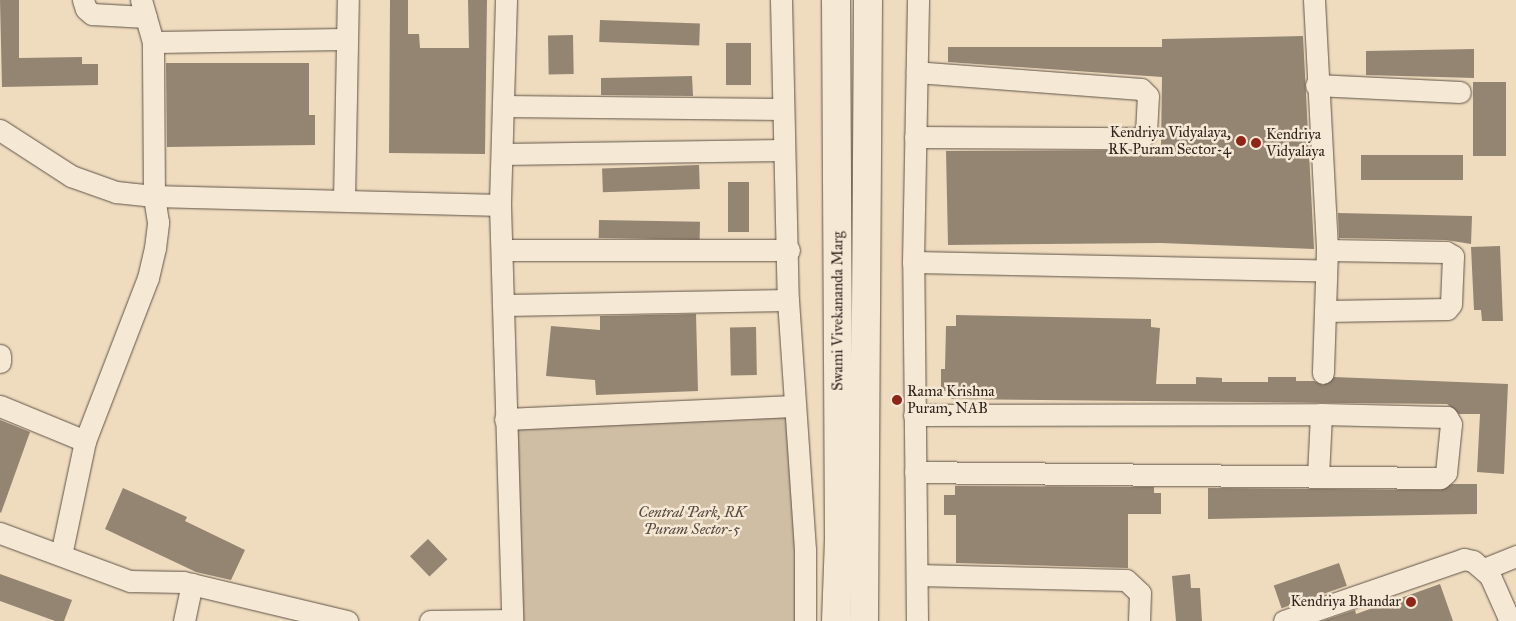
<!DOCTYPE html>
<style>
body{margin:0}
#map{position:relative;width:1516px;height:621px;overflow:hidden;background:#efdcbf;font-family:"IM FELL Great Primer",serif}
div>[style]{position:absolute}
.green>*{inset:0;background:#cfbda4;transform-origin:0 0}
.building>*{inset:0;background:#948472;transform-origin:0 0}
.roads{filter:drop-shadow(0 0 1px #605347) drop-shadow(0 0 1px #605347)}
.street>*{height:21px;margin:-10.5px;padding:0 10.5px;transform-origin:10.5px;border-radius:10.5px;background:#f5e8d5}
.secondary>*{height:28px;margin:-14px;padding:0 14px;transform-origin:14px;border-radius:14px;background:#f5e8d5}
.dots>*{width:14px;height:14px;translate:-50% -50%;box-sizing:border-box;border:2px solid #f5e8d5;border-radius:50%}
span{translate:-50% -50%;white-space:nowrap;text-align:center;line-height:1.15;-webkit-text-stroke:5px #f5e8d5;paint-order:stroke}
.poi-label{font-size:15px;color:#31251f}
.right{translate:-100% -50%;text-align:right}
.left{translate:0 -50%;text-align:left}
.street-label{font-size:15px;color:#31251f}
.park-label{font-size:15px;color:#584b40;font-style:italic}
</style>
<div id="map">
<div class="green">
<div style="left:792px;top:413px;width:208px;height:275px;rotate:89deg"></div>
</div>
<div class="building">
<div style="clip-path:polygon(0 0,19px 0,19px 58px,82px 57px,82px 64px,98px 64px,98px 85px,2px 87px)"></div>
<div style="clip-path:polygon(390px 0,408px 0,408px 34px,419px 34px,420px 48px,469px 48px,468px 0,487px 0,485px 154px,389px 153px)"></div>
<div style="left:600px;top:20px;width:100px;height:22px;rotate:2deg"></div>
<div style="left:573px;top:35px;width:39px;height:25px;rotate:89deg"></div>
<div style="clip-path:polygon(1303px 36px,1314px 249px,1161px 243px,948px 245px,946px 151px,1161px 150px,1162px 77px,948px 62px,948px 47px,1162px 47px,1162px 39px)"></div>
<div style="left:726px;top:43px;width:25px;height:42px"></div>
<div style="clip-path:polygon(1474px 49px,1474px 78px,1366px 75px,1366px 51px)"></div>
<div style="clip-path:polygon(166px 63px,309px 63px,309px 115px,315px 115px,315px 145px,167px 147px)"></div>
<div style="clip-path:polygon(692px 76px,693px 96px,601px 95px,601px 78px)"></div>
<div style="left:1473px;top:82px;width:33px;height:74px"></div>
<div style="left:1463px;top:155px;width:25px;height:102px;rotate:90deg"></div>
<div style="left:699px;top:165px;width:24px;height:97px;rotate:88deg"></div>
<div style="left:728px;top:182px;width:21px;height:50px"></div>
<div style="clip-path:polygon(1338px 213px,1472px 216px,1471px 244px,1446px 240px,1339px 238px)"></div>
<div style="left:599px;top:220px;width:101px;height:18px;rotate:1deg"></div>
<div style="clip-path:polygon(1500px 246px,1503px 321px,1482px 321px,1481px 310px,1474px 310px,1471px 247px)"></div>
<div style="clip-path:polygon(696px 314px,698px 391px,596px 395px,595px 380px,546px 376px,551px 326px,600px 330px,600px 316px)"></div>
<div style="clip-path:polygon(956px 315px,1151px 319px,1151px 327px,1160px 328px,1156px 384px,1196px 384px,1196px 377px,1222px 378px,1222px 382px,1268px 382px,1268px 377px,1296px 377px,1296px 381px,1314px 381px,1323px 385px,1334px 377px,1508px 384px,1504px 474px,1477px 472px,1480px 414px,1459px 414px,1447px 404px,951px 399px,951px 391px,941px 391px,941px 369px,945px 369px,946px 326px,956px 326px)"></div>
<div style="left:756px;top:327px;width:48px;height:26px;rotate:89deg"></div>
<div style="clip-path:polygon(0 420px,30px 432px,1px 513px,0 512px)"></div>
<div style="clip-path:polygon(1452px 484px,1477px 484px,1477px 514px,1208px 519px,1208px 488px,1440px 490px)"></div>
<div style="clip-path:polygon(955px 486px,1154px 487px,1154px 493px,1161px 493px,1161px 514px,1128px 514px,1128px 568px,956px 563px,956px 515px,944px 515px,944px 495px,955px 495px)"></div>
<div style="clip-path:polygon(123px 488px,187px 517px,185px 521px,245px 550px,231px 580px,196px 572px,105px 529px)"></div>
<div style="left:428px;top:539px;width:28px;height:25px;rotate:46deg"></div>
<div style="left:1339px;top:563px;width:24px;height:69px;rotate:71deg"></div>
<div style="clip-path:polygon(0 574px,72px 600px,64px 621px,55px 621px,0 601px)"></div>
<div style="clip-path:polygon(1190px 574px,1191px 588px,1200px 588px,1202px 621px,1176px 621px,1172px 576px)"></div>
<div style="clip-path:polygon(1440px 584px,1453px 621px,1322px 621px,1355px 610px,1356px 614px)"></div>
</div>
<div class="roads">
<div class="street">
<div style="left:83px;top:0;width:9px;rotate:72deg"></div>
<div style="left:86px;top:9px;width:8px;rotate:40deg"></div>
<div style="left:92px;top:14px;width:54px;rotate:3.2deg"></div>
<div style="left:506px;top:0;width:205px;rotate:91.7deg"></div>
<div style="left:500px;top:205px;width:416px;rotate:88.3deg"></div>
<div style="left:781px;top:0;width:300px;rotate:88.7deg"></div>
<div style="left:788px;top:300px;width:250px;rotate:86.1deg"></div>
<div style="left:805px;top:549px;width:72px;rotate:90deg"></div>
<div style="left:1314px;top:0;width:250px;rotate:87deg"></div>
<div style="left:1327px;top:250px;width:123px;rotate:91.9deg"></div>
<div style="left:153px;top:42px;width:194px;rotate:-0.9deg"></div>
<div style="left:1316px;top:85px;width:144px;rotate:2.8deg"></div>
<div style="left:503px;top:106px;width:279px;rotate:0.6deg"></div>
<div style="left:0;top:130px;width:85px;rotate:32.9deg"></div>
<div style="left:71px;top:176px;width:48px;rotate:19.6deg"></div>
<div style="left:116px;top:192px;width:38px;rotate:6deg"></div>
<div style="left:154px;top:196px;width:346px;rotate:1.5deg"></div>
<div style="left:915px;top:137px;width:226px;rotate:0.3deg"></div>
<div style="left:1141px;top:138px;width:7px;rotate:-45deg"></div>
<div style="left:1146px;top:133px;width:37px;rotate:-87deg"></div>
<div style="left:1148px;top:96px;width:10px;rotate:-135deg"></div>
<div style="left:1141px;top:89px;width:225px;rotate:-175.7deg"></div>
<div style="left:502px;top:154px;width:281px;rotate:-0.8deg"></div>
<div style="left:344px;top:200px;width:200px;rotate:-88.9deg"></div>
<div style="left:502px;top:250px;width:287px"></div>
<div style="left:913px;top:262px;width:413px;rotate:1.2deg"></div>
<div style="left:505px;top:305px;width:283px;rotate:-1deg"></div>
<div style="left:1326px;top:311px;width:121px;rotate:-0.9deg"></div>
<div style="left:1447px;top:309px;width:6px;rotate:-51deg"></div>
<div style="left:1451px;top:304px;width:48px;rotate:-87.6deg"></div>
<div style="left:1453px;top:256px;width:8px;rotate:-150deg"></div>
<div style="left:1446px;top:252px;width:119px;rotate:-179deg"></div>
<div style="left:0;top:355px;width:7px;rotate:90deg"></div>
<div style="left:0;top:406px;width:92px;rotate:22.4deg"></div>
<div style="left:914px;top:415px;width:407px;rotate:-0.1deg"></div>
<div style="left:1321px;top:414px;width:126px;rotate:1.4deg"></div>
<div style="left:1447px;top:417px;width:8px;rotate:60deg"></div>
<div style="left:1451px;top:424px;width:49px;rotate:95.8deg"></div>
<div style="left:1446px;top:473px;width:8px;rotate:140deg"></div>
<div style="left:1440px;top:478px;width:525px;rotate:-179.35deg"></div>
<div style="left:505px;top:419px;width:289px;rotate:-2.6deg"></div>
<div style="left:1318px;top:476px;width:62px;rotate:-87.2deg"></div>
<div style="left:0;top:533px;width:139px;rotate:20.3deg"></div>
<div style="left:130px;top:581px;width:53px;rotate:1.1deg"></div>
<div style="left:183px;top:582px;width:169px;rotate:13.4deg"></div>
<div style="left:61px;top:555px;width:116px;rotate:-78.1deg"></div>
<div style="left:85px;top:441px;width:175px;rotate:-68.9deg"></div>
<div style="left:148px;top:278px;width:31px;rotate:-77deg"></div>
<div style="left:155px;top:248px;width:26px;rotate:-83deg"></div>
<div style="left:158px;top:222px;width:26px;rotate:-99deg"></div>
<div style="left:154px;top:196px;width:154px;rotate:-90.4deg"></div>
<div style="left:153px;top:42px;width:44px;rotate:-105.9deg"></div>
<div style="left:1484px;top:569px;width:35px;rotate:-22deg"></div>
<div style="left:917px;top:575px;width:209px;rotate:1.4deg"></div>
<div style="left:1126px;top:580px;width:19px;rotate:43deg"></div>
<div style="left:1140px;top:593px;width:28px;rotate:92deg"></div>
<div style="left:184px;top:621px;width:38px;rotate:-78deg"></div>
<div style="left:430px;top:621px;width:82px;rotate:-0.7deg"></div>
<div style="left:917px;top:621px;width:359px;rotate:-90.6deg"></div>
<div style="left:913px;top:262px;width:262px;rotate:-88.9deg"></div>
<div style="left:1284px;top:621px;width:190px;rotate:-19deg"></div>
<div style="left:1464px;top:559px;width:9px;rotate:13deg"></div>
<div style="left:1473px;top:561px;width:23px;rotate:41deg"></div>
<div style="left:1490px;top:576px;width:49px;rotate:66deg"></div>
</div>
<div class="secondary">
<div style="left:836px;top:621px;width:83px;rotate:-87.9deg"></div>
<div style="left:839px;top:538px;width:538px;rotate:-90.32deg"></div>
<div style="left:864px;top:621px;width:621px;rotate:-89.63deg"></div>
</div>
</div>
<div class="dots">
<div style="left:1241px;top:141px;background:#8f2418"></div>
<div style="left:1256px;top:143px;background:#8f2418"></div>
<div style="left:897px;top:400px;background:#8f2418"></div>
<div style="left:1411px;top:602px;background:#8f2418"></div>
</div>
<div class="poi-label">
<span class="right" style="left:1231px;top:141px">Kendriya Vidyalaya,<br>RK Puram Sector-4</span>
<span class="left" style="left:1266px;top:143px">Kendriya<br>Vidyalaya</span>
<span class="left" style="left:907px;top:400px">Rama Krishna<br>Puram, NAB</span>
<span class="right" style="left:1401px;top:602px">Kendriya Bhandar</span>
</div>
<div class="street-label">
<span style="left:838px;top:311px;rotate:-90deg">Swami Vivekananda Marg</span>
</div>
<div class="park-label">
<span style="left:692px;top:521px">Central Park, RK<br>Puram Sector-5</span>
</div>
</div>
